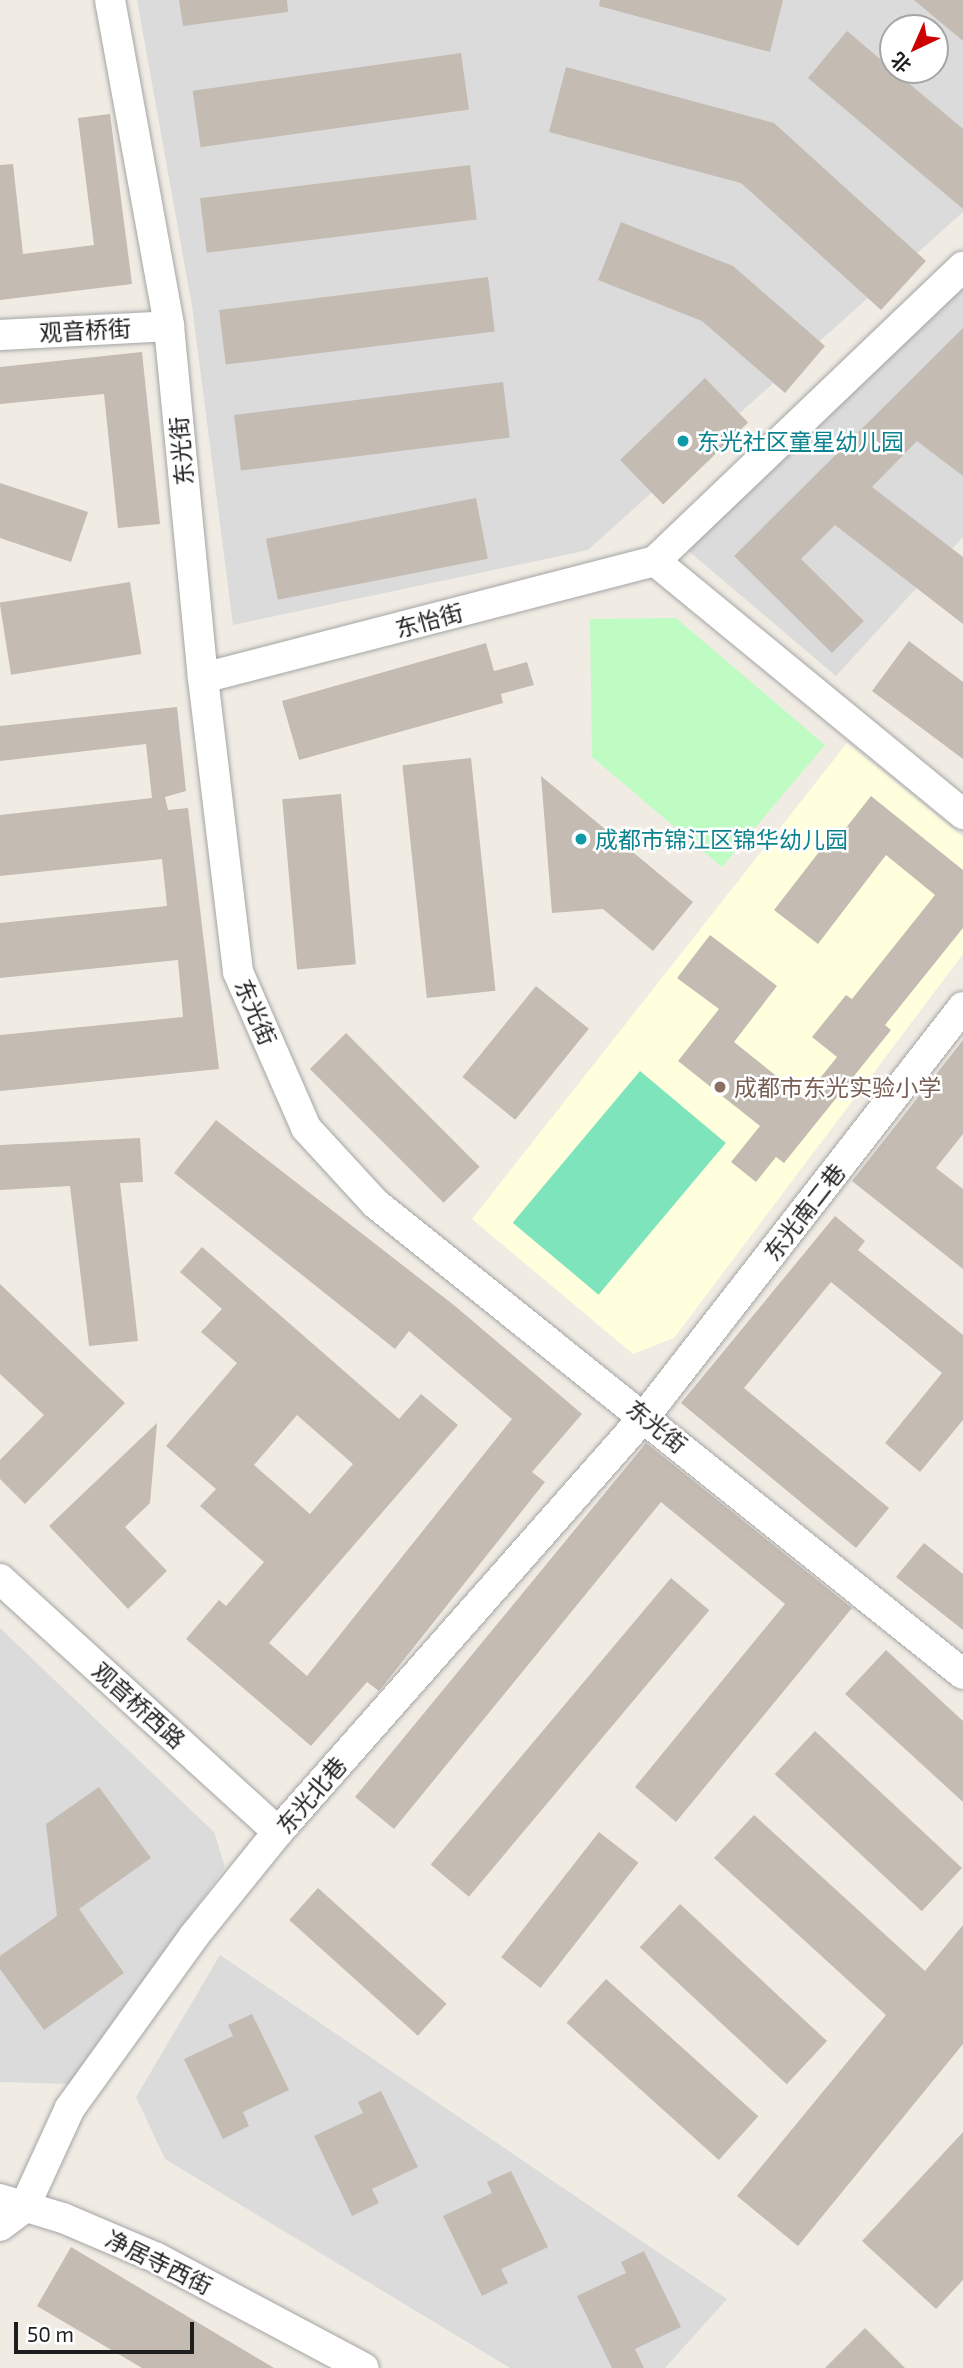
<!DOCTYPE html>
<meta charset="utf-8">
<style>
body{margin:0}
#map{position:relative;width:963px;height:2368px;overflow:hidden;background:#f0ece4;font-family:"Exo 2","Noto Sans SC",sans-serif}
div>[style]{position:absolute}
.residential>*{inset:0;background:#dcdbdb}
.education>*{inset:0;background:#ffffde}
.park>*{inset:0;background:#befcc3}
.pitch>*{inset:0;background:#7de4bc;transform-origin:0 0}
.building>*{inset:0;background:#c4bbb3;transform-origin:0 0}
.roads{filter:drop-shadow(0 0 2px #a5a5a5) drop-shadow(0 0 2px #a5a5a5)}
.street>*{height:30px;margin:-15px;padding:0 15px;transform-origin:15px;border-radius:15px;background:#fff}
.dots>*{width:19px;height:19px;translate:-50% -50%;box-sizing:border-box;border:4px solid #fff;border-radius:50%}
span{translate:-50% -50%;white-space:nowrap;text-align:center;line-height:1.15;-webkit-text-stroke:5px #fff;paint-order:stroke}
.street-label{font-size:23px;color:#1e1e1e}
.culture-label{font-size:23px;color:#0d838f}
.left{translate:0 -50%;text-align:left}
.education-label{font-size:23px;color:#785e54}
.north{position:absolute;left:879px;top:14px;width:70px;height:70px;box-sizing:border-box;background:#fff;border:2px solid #a5a5a5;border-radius:50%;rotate:224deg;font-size:19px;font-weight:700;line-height:28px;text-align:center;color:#1e1e1e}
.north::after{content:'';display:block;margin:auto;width:24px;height:32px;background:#cd0100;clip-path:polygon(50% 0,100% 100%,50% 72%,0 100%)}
.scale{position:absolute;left:14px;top:2322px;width:180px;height:32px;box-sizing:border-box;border:4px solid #1e1e1e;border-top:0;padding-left:9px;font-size:21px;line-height:24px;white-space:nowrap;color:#1e1e1e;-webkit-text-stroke:5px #fff;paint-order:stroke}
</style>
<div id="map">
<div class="residential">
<div style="clip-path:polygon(evenodd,137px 0,963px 0,963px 212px,588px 550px,233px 625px,192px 306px,137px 0,893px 28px,935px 28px,935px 70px,893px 70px,893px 28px)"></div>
<div style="clip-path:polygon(963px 277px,963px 537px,836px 676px,685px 548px)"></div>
<div style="clip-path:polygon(0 1628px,214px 1832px,225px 1867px,69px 2084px,0 2082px)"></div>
<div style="clip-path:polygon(220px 1955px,727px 2299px,665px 2368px,510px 2368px,165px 2159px,136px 2097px)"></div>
</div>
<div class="education">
<div style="clip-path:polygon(847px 743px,963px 837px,963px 954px,674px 1338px,633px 1354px,472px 1219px)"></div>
</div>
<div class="park">
<div style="clip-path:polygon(676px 618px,825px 745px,722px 867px,592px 757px,590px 619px)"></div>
</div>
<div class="pitch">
<div style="left:640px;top:1071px;width:112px;height:198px;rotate:40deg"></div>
</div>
<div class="building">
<div style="clip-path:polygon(179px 0,287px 0,288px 12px,183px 26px)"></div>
<div style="clip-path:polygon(600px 0,783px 0,770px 52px,599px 6px)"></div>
<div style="clip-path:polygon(914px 0,963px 0,963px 41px)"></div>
<div style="clip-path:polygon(847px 31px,963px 129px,963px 209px,808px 78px)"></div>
<div style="left:461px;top:53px;width:57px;height:271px;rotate:82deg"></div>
<div style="clip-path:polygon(566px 67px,774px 123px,926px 261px,881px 310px,741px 183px,549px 132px)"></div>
<div style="clip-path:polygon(110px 114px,132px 284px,0 300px,0 165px,13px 164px,23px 254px,94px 245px,78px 118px)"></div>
<div style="left:470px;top:165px;width:55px;height:272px;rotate:83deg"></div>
<div style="clip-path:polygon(621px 222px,733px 266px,825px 346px,785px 393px,702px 321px,598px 280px)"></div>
<div style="left:488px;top:277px;width:55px;height:271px;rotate:83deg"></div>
<div style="clip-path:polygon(963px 328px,963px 476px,917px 441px,872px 487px,963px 557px,963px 624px,835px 525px,801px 559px,864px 621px,832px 653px,734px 556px)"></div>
<div style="clip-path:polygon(142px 352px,160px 524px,118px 528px,104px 394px,0 404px,0 367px)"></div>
<div style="left:705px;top:378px;width:62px;height:118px;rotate:46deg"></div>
<div style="left:503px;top:382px;width:56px;height:271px;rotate:83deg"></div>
<div style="clip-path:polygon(0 483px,88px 512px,71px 562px,0 538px)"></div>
<div style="left:476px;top:498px;width:62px;height:214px;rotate:79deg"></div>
<div style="left:130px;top:582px;width:73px;height:132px;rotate:81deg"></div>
<div style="clip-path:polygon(909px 641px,963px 682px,963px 759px,872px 691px)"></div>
<div style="clip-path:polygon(486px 643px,494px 671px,527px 662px,534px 685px,501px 694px,503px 703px,299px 760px,282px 701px)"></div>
<div style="clip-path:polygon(177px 707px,186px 791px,165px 797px,168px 810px,188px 808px,219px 1069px,0 1091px,0 1035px,183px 1017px,178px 960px,0 978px,0 923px,167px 906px,162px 859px,0 876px,0 815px,152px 798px,146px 744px,0 761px,0 726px)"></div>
<div style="left:471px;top:758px;width:234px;height:69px;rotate:84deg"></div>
<div style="clip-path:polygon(541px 776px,693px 902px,653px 951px,603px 909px,552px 913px)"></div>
<div style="left:341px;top:794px;width:171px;height:59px;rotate:85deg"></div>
<div style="clip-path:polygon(871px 796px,963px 870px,963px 928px,885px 1025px,891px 1030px,784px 1163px,776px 1157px,756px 1182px,731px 1162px,760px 1126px,678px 1061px,719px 1009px,677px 978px,710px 935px,777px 986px,734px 1042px,804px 1098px,837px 1057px,812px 1037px,846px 995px,852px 999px,935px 895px,886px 855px,818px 944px,774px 910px,833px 834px,838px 838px)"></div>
<div style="left:536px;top:986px;width:68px;height:117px;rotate:39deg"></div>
<div style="left:346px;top:1033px;width:189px;height:51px;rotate:45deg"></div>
<div style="clip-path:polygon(963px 1040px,963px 1134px,936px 1168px,963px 1189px,963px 1269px,852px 1181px)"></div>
<div style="clip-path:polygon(evenodd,216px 1120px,455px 1306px,582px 1414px,532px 1472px,545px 1482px,379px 1691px,367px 1682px,311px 1746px,186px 1639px,219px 1600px,226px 1606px,264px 1562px,200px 1506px,216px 1489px,166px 1446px,237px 1363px,201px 1332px,222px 1309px,180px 1272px,202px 1247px,399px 1419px,421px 1394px,458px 1425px,269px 1643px,307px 1676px,512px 1419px,409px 1331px,395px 1349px,174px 1173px,216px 1120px,297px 1415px,353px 1464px,310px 1514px,254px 1465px,297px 1415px)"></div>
<div style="clip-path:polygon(140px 1138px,143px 1182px,120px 1183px,138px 1341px,89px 1346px,70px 1186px,0 1190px,0 1145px)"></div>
<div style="clip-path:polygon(835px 1216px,865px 1241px,858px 1250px,963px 1335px,963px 1420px,920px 1472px,885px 1443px,942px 1373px,831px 1282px,744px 1388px,889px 1508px,856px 1548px,681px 1403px)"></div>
<div style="clip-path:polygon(0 1284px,125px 1403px,25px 1504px,0 1479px,0 1460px,44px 1415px,0 1374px)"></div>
<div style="clip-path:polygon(157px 1423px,150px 1503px,125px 1527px,167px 1571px,128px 1609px,49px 1526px)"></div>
<div style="clip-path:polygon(646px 1443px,852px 1608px,676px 1822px,635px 1787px,785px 1604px,661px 1502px,394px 1829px,355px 1797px)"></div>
<div style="clip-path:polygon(924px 1543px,963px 1574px,963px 1630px,896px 1577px)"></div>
<div style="left:671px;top:1578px;width:50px;height:374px;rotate:40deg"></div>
<div style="clip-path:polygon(886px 1650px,963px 1721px,963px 1802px,845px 1694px)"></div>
<div style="left:815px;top:1731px;width:201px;height:59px;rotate:43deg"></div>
<div style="clip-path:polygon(99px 1787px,151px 1858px,79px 1909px,124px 1973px,44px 2030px,0 1969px,0 1956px,57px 1916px,46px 1824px)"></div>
<div style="clip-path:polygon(754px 1815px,925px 1971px,963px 1925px,963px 2044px,798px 2246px,737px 2196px,886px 2015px,714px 1858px)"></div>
<div style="left:599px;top:1832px;width:50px;height:159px;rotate:38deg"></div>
<div style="left:318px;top:1888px;width:173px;height:43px;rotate:42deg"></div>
<div style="left:680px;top:1904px;width:201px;height:59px;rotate:43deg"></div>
<div style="left:606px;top:1979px;width:205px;height:59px;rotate:42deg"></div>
<div style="clip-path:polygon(252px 2014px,289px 2090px,243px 2112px,249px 2126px,223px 2139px,184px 2059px,233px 2036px,228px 2025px)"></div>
<div style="clip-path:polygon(381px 2091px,418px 2167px,372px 2189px,379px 2203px,352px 2216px,314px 2136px,363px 2113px,358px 2102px)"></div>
<div style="clip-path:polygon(963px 2132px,963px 2280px,936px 2309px,862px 2241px)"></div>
<div style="clip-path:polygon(511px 2171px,548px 2247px,501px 2269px,508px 2283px,482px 2296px,443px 2216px,492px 2193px,487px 2182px)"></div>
<div style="clip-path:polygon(71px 2247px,274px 2368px,142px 2368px,37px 2306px)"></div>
<div style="clip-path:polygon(644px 2251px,681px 2327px,635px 2349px,644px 2368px,612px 2368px,577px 2296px,626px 2273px,621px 2262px)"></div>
<div style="clip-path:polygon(865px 2328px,905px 2368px,825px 2368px)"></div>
</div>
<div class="roads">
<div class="street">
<div style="left:110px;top:0;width:331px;rotate:79.7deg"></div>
<div style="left:169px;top:326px;width:354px;rotate:84.5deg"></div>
<div style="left:203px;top:678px;width:296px;rotate:83.2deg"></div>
<div style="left:238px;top:972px;width:170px;rotate:66.4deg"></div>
<div style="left:306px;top:1128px;width:103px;rotate:47.4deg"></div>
<div style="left:376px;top:1204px;width:752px;rotate:38.68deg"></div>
<div style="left:0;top:335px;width:169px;rotate:-3deg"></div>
<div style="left:655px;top:561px;width:399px;rotate:39.4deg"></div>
<div style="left:203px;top:678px;width:467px;rotate:-14.5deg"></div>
<div style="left:655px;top:561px;width:426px;rotate:-43.7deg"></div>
<div style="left:0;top:1579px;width:376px;rotate:42.3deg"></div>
<div style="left:0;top:2199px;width:66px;rotate:16.8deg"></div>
<div style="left:63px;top:2218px;width:102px;rotate:23.1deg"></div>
<div style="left:157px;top:2258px;width:234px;rotate:28deg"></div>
<div style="left:0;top:2226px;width:30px;rotate:-37deg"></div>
<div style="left:24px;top:2208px;width:110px;rotate:-65.3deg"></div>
<div style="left:70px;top:2108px;width:212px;rotate:-54.2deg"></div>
<div style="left:194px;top:1936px;width:134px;rotate:-51.1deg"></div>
<div style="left:278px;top:1832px;width:555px;rotate:-48.58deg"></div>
<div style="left:645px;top:1416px;width:518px;rotate:-52.13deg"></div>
</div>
</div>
<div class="dots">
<div style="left:683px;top:441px;background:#0f9aa8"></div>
<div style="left:581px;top:839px;background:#0f9aa8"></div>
<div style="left:720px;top:1087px;background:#8d6e63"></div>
</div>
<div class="street-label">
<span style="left:85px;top:330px;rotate:-3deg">观音桥街</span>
<span style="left:181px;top:451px;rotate:-95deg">东光街</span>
<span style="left:429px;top:620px;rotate:-15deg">东怡街</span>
<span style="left:256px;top:1012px;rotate:67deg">东光街</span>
<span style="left:804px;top:1212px;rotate:-52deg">东光南二巷</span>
<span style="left:657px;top:1426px;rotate:39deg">东光街</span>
<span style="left:139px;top:1705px;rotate:42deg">观音桥西路</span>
<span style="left:311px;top:1795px;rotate:-49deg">东光北巷</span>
<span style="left:159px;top:2262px;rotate:26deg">净居寺西街</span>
</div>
<div class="culture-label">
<span class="left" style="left:697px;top:441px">东光社区童星幼儿园</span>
<span class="left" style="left:595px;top:839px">成都市锦江区锦华幼儿园</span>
</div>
<div class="education-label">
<span class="left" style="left:734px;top:1087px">成都市东光实验小学</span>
</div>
<div class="north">北</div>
<div class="scale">50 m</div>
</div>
